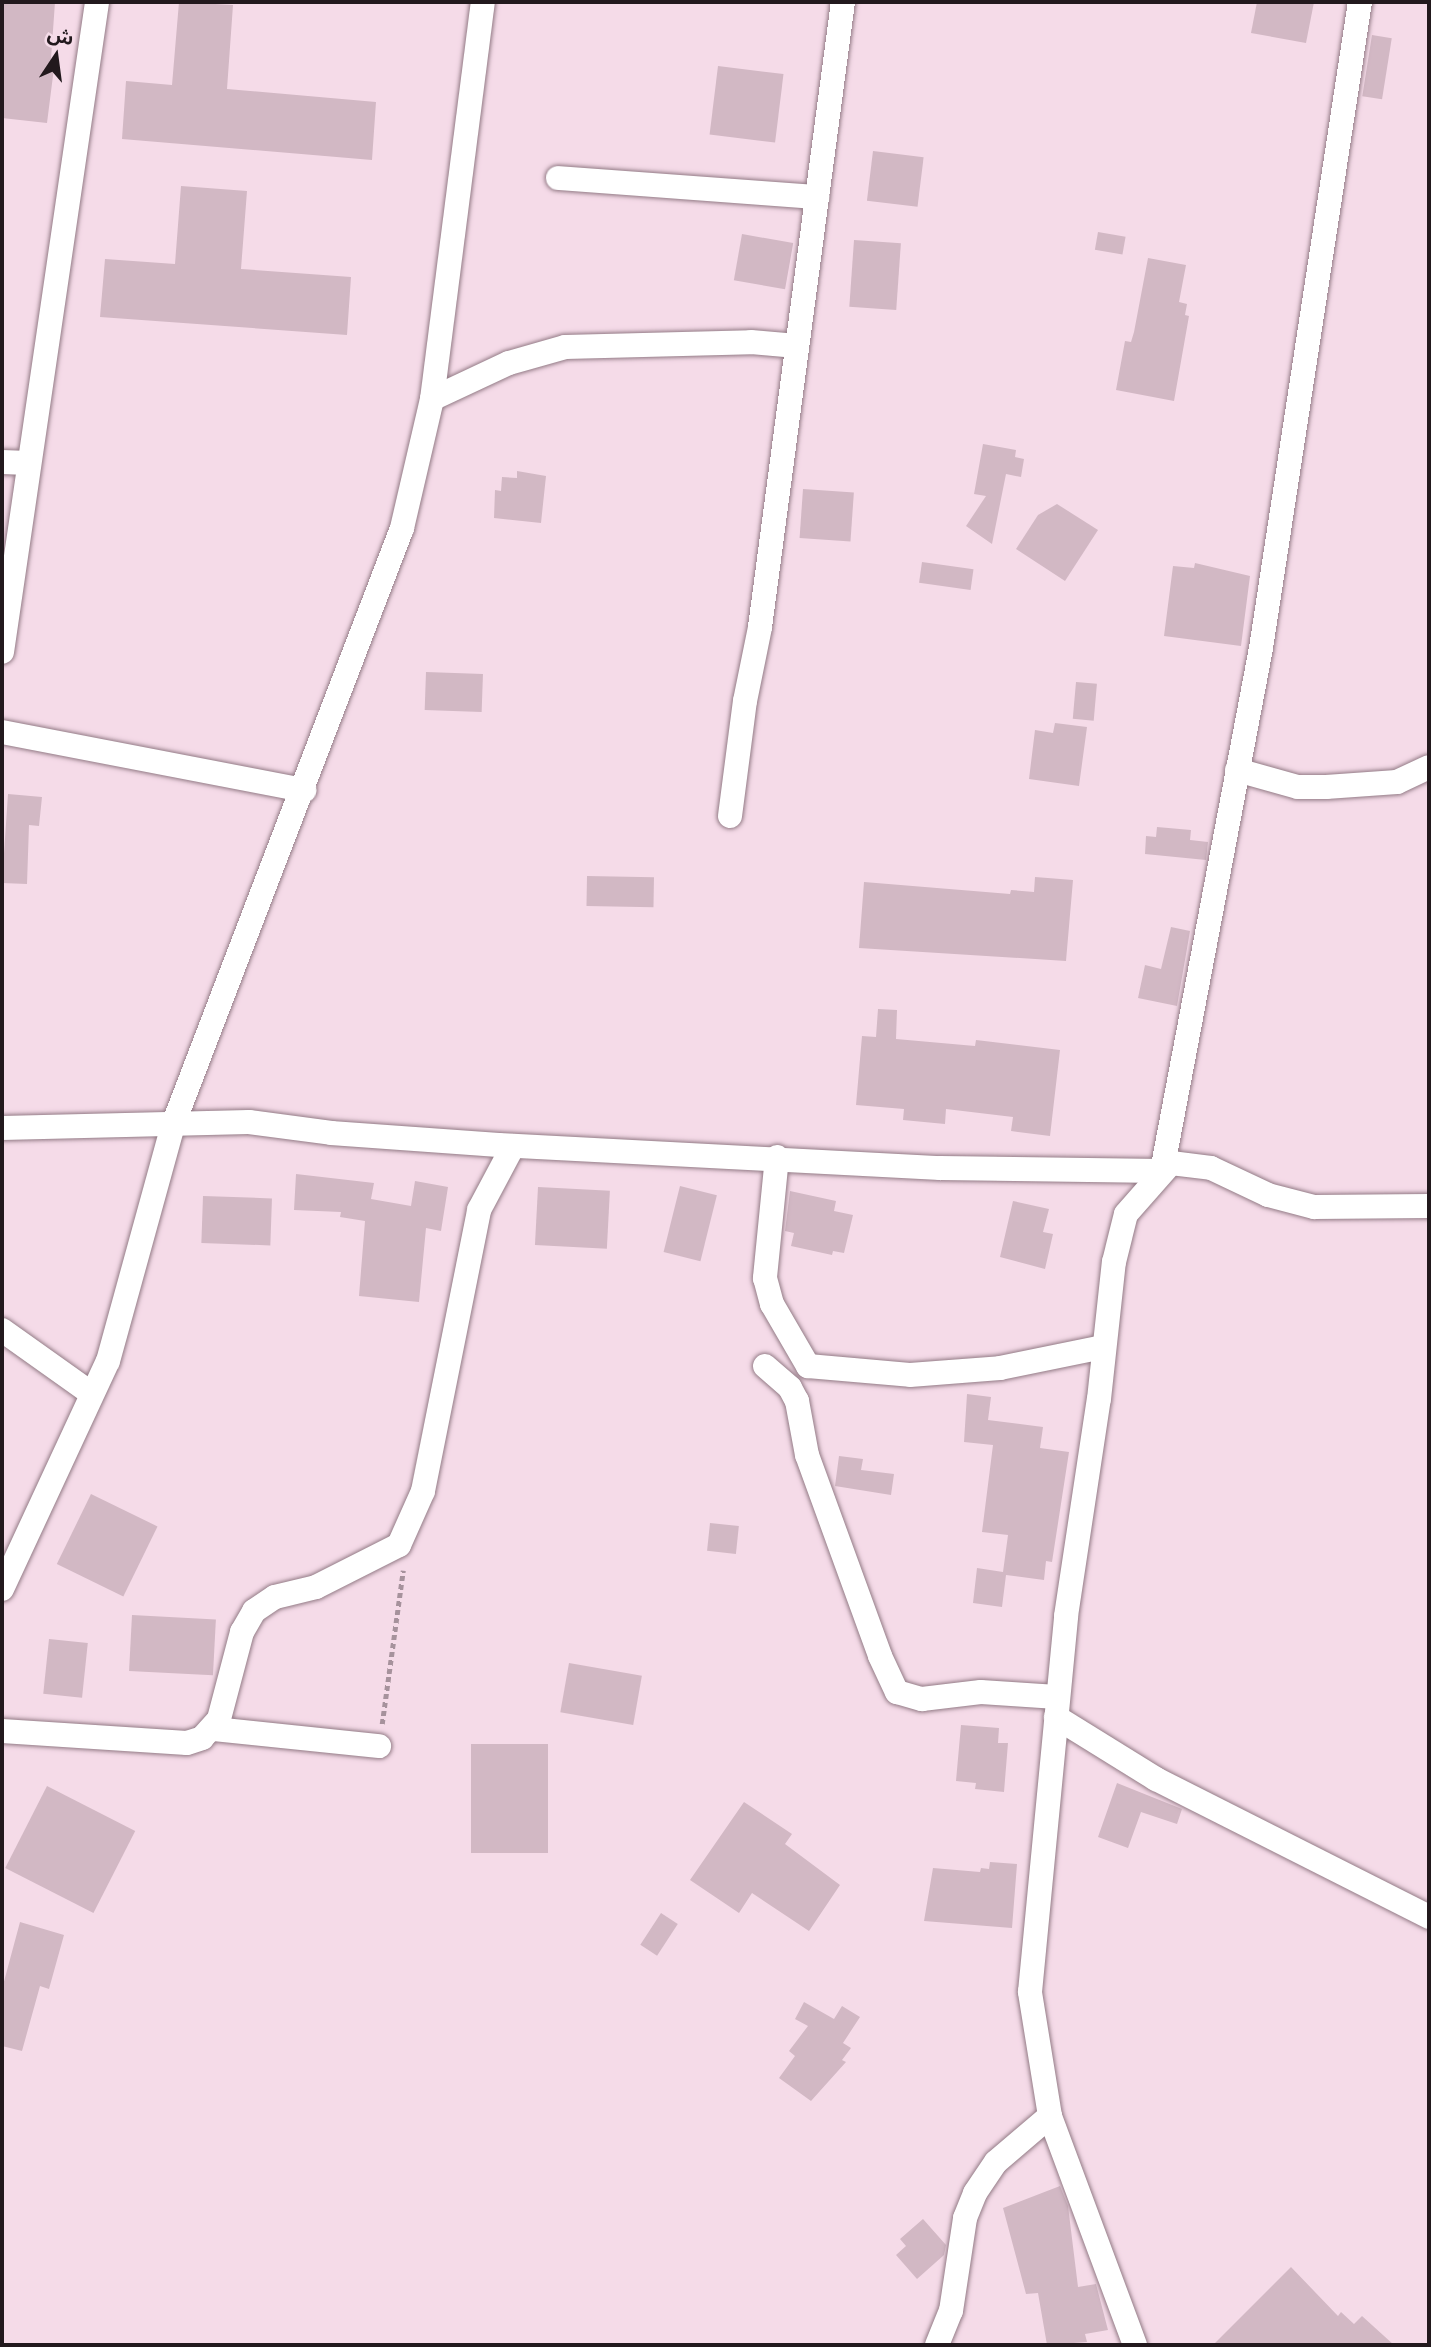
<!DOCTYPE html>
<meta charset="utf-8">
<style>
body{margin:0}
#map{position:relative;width:1431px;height:2347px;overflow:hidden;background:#f5dbe8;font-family:Merriweather,"Noto Sans Arabic",serif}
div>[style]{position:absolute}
.building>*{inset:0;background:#d2b8c4;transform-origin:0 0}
.path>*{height:4.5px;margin-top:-2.25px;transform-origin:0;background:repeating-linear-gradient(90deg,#a6929c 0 5px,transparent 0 8.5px)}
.roads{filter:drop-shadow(0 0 2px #937b86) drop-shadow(0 0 2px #937b86)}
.street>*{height:24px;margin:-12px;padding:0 12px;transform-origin:12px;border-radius:12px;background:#fff}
span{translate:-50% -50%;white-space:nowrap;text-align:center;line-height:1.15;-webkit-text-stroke:6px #f5dbe8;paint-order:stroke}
.frame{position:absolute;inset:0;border:4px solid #22191d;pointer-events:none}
.north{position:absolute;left:21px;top:21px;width:70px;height:70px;-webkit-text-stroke:5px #f5dbe8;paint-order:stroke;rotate:13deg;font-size:19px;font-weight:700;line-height:28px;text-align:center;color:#22191d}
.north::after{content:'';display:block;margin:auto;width:24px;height:32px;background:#22191d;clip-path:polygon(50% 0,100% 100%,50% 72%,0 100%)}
</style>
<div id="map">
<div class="building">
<div style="clip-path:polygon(2px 2px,55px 2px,51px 59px,55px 60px,47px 123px,2px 118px)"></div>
<div style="clip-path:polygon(179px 2px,233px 5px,227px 89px,376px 102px,372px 160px,122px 139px,126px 81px,172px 85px)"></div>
<div style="clip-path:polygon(1257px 2px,1314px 2px,1306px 43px,1251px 33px)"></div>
<div style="left:1372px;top:35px;width:20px;height:62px;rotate:9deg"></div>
<div style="left:718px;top:66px;width:66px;height:69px;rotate:7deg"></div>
<div style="left:873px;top:151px;width:51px;height:50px;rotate:7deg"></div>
<div style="clip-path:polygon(181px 186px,247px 191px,241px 269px,351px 277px,347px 335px,100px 317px,105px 259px,175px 264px)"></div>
<div style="left:1098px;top:232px;width:28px;height:18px;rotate:10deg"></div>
<div style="left:742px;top:234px;width:52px;height:47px;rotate:10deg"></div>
<div style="left:854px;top:240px;width:47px;height:67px;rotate:4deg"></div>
<div style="clip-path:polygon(1148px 258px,1186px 265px,1179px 302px,1187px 304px,1185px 315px,1189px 316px,1174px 401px,1116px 390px,1125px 341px,1131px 342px,1134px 332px)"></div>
<div style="clip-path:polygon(983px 444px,1016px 450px,1015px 457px,1024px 459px,1021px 477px,1006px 474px,992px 544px,966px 526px,986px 496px,974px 494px)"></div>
<div style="clip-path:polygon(517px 471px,546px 476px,541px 523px,494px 518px,495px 490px,501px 491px,502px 477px,517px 478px)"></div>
<div style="left:803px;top:489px;width:51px;height:49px;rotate:4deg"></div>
<div style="clip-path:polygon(1057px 504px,1098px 530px,1065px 581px,1016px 549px,1038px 515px)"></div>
<div style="left:922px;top:562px;width:52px;height:21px;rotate:8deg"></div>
<div style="clip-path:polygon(1195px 563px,1250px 576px,1241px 646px,1164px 636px,1173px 566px,1194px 568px)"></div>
<div style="left:426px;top:672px;width:57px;height:38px;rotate:2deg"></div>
<div style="left:1076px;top:682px;width:21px;height:37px;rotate:5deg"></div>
<div style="clip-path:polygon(1055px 723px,1087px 727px,1079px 786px,1029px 779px,1035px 730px,1053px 733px)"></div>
<div style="clip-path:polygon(8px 794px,42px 797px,39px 826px,29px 825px,27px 884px,2px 883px)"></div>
<div style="clip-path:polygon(1157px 827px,1191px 830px,1190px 840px,1208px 842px,1206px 860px,1145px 854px,1146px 836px,1156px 837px)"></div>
<div style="left:587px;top:876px;width:67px;height:30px;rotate:1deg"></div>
<div style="clip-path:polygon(1035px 877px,1073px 880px,1066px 961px,859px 948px,864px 882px,1010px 894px,1011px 890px,1034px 892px)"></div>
<div style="clip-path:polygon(1171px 927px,1190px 931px,1177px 1006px,1138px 998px,1145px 965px,1161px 969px)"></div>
<div style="clip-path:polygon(878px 1009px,897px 1010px,896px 1039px,975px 1046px,976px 1040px,1060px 1050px,1050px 1136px,1011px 1131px,1013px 1117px,946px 1109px,945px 1124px,903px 1120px,904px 1109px,856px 1105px,862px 1036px,876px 1037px)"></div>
<div style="clip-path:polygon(296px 1174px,374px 1183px,371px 1199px,411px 1206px,415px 1181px,448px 1187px,441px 1231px,426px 1228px,419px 1302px,359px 1296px,365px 1221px,340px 1217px,341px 1212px,294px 1210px)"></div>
<div style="left:680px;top:1186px;width:38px;height:68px;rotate:14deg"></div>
<div style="left:538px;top:1187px;width:72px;height:58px;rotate:3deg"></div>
<div style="clip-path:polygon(790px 1191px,836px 1201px,834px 1211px,853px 1215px,844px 1253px,833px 1251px,832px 1255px,791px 1246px,794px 1233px,785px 1231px)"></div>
<div style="left:203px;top:1196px;width:69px;height:47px;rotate:2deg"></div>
<div style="clip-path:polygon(1013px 1201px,1049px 1209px,1043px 1232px,1053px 1234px,1045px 1269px,1000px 1257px)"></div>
<div style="clip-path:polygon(967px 1394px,991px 1397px,988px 1420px,1043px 1427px,1040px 1448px,1069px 1452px,1052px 1562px,1046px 1561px,1044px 1580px,1006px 1575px,1002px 1607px,973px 1603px,977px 1568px,1003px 1572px,1008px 1535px,982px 1532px,993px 1445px,964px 1442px)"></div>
<div style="clip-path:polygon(839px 1456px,863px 1459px,861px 1470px,894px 1474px,891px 1495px,835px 1486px)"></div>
<div style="left:91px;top:1494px;width:74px;height:78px;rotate:26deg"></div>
<div style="left:710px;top:1523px;width:29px;height:28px;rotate:6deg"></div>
<div style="left:132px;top:1615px;width:84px;height:56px;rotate:3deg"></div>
<div style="left:49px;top:1639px;width:39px;height:55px;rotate:6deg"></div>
<div style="left:569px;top:1663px;width:74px;height:50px;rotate:10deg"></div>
<div style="clip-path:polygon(961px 1725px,999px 1728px,998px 1743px,1008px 1743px,1004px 1792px,975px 1789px,976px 1783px,956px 1781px)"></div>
<div style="left:471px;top:1744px;width:77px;height:109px"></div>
<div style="clip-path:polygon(1117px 1783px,1182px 1809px,1177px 1824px,1141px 1812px,1128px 1848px,1098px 1837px)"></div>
<div style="left:47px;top:1786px;width:99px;height:92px;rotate:27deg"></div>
<div style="clip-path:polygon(744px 1802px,792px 1834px,785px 1844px,840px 1885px,809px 1931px,752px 1893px,739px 1913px,690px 1880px)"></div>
<div style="clip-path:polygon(990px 1862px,1017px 1864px,1012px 1928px,924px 1921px,933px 1868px,980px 1872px,981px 1868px,989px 1869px)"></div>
<div style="left:661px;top:1913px;width:20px;height:38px;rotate:33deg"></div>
<div style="clip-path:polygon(20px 1922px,64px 1935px,49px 1989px,40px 1986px,22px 2051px,2px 2046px,2px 1989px)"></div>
<div style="clip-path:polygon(804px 2002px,834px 2019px,842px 2006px,860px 2017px,843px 2043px,851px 2048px,842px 2060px,846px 2062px,811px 2101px,779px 2078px,795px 2056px,789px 2051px,808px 2026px,795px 2019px)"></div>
<div style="clip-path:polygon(1060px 2186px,1068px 2206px,1078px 2287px,1096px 2284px,1108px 2330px,1085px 2334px,1087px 2342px,1047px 2345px,1038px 2293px,1026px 2294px,1003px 2208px)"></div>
<div style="clip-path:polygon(923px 2219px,946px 2245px,944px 2255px,917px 2279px,896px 2255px,906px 2246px,900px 2239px)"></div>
<div style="clip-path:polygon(1291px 2267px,1338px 2316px,1341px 2312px,1354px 2324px,1362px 2316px,1394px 2345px,1213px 2345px)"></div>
</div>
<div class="path">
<div style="left:382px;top:1724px;width:155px;rotate:-82.2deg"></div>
</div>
<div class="roads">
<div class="street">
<div style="left:558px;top:178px;width:260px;rotate:4.2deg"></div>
<div style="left:432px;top:399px;width:85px;rotate:-25.1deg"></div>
<div style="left:509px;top:363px;width:58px;rotate:-15.9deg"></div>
<div style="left:565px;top:347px;width:186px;rotate:-1.5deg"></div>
<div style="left:751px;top:342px;width:46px;rotate:5deg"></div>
<div style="left:2px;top:462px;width:26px;rotate:2deg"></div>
<div style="left:2px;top:652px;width:657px;rotate:-81.68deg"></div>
<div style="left:2px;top:732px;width:308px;rotate:10.9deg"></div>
<div style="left:1237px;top:770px;width:63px;rotate:15.6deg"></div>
<div style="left:1298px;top:787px;width:28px"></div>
<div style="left:1326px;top:787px;width:71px;rotate:-4deg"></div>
<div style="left:1397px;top:782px;width:35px;rotate:-25deg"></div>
<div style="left:730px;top:816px;width:116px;rotate:-82.6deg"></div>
<div style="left:745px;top:701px;width:76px;rotate:-78.5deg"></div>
<div style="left:760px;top:627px;width:630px;rotate:-82.44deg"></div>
<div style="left:2px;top:1128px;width:247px;rotate:-1.4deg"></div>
<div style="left:249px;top:1122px;width:83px;rotate:7.6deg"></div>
<div style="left:331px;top:1133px;width:168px;rotate:4.1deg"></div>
<div style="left:499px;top:1145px;width:442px;rotate:3deg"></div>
<div style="left:940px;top:1168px;width:222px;rotate:0.8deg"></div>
<div style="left:777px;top:1157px;width:122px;rotate:95.7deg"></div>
<div style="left:765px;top:1278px;width:27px;rotate:75deg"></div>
<div style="left:772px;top:1304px;width:72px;rotate:59.9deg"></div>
<div style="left:808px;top:1366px;width:102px;rotate:5deg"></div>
<div style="left:910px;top:1375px;width:90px;rotate:-4.4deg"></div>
<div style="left:1000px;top:1368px;width:105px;rotate:-11.5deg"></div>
<div style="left:1162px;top:1171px;width:532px;rotate:-79.28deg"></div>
<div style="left:1261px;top:648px;width:654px;rotate:-81.29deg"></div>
<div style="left:2px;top:1330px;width:110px;rotate:35.4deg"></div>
<div style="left:765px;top:1366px;width:33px;rotate:41deg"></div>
<div style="left:790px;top:1388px;width:15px;rotate:62deg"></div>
<div style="left:797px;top:1401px;width:55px;rotate:79.5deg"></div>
<div style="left:807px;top:1455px;width:214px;rotate:70deg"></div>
<div style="left:880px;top:1656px;width:40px;rotate:65deg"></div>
<div style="left:897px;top:1692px;width:26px;rotate:16deg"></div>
<div style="left:922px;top:1699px;width:59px;rotate:-6.8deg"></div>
<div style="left:981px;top:1692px;width:76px;rotate:3.8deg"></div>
<div style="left:2px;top:1589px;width:251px;rotate:-65.1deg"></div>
<div style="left:108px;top:1361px;width:245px;rotate:-74.6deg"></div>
<div style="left:173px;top:1125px;width:639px;rotate:-69.01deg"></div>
<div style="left:402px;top:528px;width:132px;rotate:-76.9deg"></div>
<div style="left:432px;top:399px;width:400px;rotate:-82.7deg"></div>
<div style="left:1056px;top:1717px;width:118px;rotate:31.8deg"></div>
<div style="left:1156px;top:1779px;width:306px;rotate:26.8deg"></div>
<div style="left:214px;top:1729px;width:166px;rotate:5.9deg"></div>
<div style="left:2px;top:1731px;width:185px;rotate:3.7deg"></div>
<div style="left:187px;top:1743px;width:16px;rotate:-18deg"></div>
<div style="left:202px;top:1738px;width:25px;rotate:-48deg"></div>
<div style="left:219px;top:1719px;width:90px;rotate:-75.2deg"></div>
<div style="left:242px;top:1632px;width:24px;rotate:-60deg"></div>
<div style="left:254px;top:1611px;width:25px;rotate:-34deg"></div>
<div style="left:275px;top:1597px;width:42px;rotate:-13.7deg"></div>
<div style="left:316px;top:1587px;width:93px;rotate:-26.8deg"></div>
<div style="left:399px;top:1545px;width:59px;rotate:-66deg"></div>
<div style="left:423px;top:1491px;width:287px;rotate:-78.7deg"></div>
<div style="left:479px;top:1210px;width:72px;rotate:-62deg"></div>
<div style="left:937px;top:2345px;width:37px;rotate:-68deg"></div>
<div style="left:951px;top:2311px;width:94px;rotate:-81.4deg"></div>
<div style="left:965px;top:2218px;width:27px;rotate:-68deg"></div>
<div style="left:975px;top:2193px;width:37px;rotate:-56deg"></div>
<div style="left:996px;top:2162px;width:71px;rotate:-40.4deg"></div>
<div style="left:1135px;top:2345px;width:244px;rotate:-110.4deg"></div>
<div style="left:1050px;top:2116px;width:126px;rotate:-99.2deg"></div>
<div style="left:1030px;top:1992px;width:378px;rotate:-84.5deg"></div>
<div style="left:1066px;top:1616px;width:219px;rotate:-81.4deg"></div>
<div style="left:1099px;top:1399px;width:138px;rotate:-83.8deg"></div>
<div style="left:1114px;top:1262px;width:49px;rotate:-76deg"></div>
<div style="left:1126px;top:1214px;width:68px;rotate:-48.6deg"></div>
<div style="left:1171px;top:1163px;width:40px;rotate:7.1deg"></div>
<div style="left:1211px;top:1168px;width:63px;rotate:25.3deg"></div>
<div style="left:1268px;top:1195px;width:48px;rotate:14.6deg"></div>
<div style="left:1314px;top:1207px;width:115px;rotate:-0.5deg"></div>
</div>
</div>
<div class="frame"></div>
<div class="north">ش</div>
</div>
